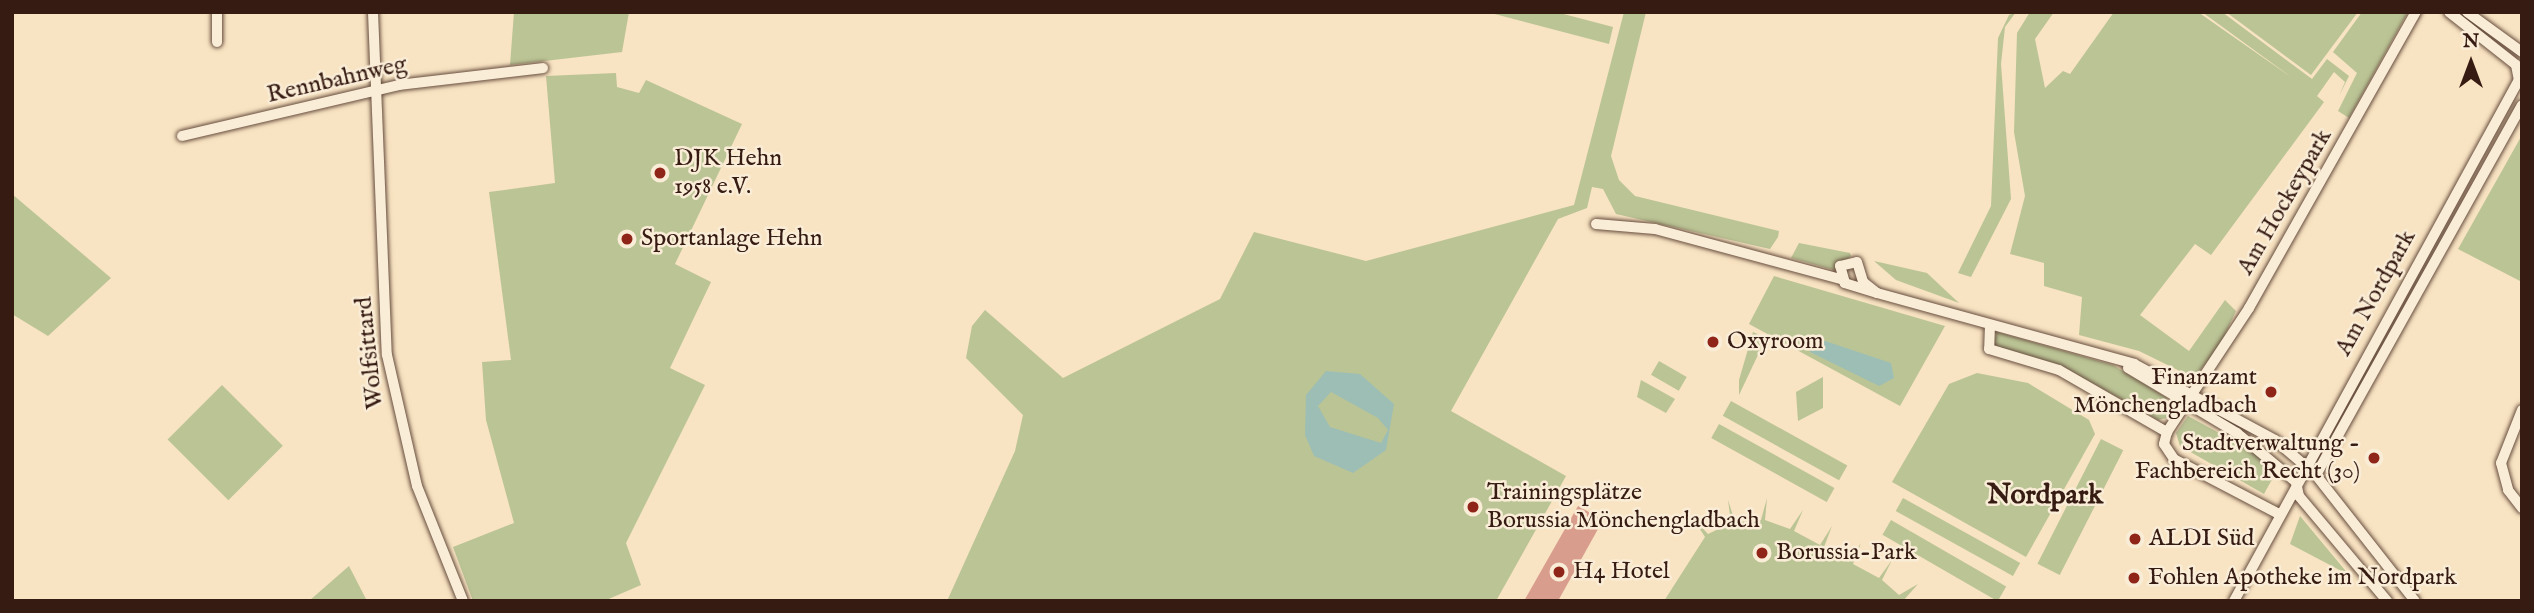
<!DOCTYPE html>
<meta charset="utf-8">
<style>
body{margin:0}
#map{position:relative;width:2534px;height:613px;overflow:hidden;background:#f8e3c2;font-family:"IM FELL English",serif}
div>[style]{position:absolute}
.green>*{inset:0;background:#bbc495;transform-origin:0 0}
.water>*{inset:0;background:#9dbeb5}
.building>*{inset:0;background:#d99d8d}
.roads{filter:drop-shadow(0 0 2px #664d3e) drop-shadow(0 0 2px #664d3e)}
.minor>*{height:10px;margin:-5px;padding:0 5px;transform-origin:5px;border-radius:5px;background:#faedd7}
.dots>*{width:19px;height:19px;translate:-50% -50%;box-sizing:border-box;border:4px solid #faedd7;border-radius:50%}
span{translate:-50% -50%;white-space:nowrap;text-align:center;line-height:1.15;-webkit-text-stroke:5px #faedd7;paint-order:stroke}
.street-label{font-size:24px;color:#361b12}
.poi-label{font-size:24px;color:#361b12}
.left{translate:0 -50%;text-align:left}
.right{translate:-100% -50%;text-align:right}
.quarter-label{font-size:28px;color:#361b12;font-weight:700}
.frame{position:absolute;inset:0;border:14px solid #361b12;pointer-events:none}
.north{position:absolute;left:2436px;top:28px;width:70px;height:70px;-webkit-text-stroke:5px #faedd7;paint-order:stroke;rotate:0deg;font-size:19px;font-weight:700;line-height:28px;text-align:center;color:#361b12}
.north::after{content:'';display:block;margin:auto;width:24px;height:32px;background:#361b12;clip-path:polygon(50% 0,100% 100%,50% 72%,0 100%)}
</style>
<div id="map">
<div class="green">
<div style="clip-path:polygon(514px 12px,629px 12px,622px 52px,510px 65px)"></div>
<div style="clip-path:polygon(1487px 12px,1556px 12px,1613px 27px,1609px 44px)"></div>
<div style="clip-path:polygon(1624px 12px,1646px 12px,1611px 156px,1619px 180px,1635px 196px,1779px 231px,1778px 237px,1770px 249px,1616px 214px,1603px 189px,1592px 187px,1587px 208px,1558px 219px,1451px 411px,1566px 476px,1496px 601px,947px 601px,1015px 451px,1023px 415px,966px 358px,972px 326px,985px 310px,1063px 378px,1220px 299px,1254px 232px,1366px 261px,1574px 205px)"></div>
<div style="clip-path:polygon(2016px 12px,2005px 27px,2001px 64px,2011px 199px,1971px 277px,1958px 273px,1991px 206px,1998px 38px,2009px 15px)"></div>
<div style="clip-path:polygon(2030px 12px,2054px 12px,2035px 39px,2045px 88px,2063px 71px,2070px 74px,2114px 12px,2198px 12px,2291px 77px,2202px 12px,2222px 12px,2312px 79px,2327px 59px,2349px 76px,2339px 96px,2345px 82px,2334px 72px,2317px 96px,2324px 102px,2211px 255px,2195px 244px,2140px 315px,2189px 351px,2225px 300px,2236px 311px,2220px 345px,2194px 378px,2139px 351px,2079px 335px,2082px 297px,2044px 286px,2044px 263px,2010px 254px,2025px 196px,2014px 132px,2017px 33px)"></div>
<div style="clip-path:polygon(2226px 12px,2358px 12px,2311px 75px)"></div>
<div style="clip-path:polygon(2362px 12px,2408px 12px,2349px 118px,2338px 111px,2357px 73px,2333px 52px)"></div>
<div style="clip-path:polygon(616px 73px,617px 87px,639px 93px,646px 80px,742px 124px,675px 264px,711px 282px,670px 368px,705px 385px,626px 543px,641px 585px,604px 601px,473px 601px,453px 547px,514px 523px,486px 420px,482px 362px,511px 360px,489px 192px,555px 183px,546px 76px)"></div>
<div style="clip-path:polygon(2522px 135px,2522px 282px,2458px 249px)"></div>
<div style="clip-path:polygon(12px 194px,111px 278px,48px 336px,12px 314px)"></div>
<div style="clip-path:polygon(1799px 243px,1850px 253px,1851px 256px,1834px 270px,1791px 258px)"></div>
<div style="clip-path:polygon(1874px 261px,1927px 273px,1959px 303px,1896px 280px)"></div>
<div style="clip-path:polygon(1774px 276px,1945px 326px,1900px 406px,1749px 324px)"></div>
<div style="clip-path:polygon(1753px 332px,1766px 338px,1739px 395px,1739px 380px)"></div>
<div style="clip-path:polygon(1997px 332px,2113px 365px,2167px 398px,2167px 418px,2158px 420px,2060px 365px,1992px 345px)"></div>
<div style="left:1659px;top:361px;width:32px;height:16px;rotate:30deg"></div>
<div style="clip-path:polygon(1977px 373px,2028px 383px,2089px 420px,2095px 434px,2026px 557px,1892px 482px,1949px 384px)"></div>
<div style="clip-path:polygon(1823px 377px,1823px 408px,1798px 421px,1796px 392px)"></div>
<div style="clip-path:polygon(1641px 380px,1675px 399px,1666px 413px,1637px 397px)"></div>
<div style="left:222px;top:385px;width:86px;height:77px;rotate:45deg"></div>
<div style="left:1731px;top:401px;width:133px;height:17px;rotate:29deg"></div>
<div style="clip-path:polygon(2188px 416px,2256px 453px,2275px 474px,2264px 494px,2180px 446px,2176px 433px)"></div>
<div style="left:1719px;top:424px;width:132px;height:16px;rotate:29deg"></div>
<div style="left:2101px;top:439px;width:25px;height:140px;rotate:27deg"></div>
<div style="clip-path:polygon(1767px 498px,1765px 520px,1790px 529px,1803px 510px,1794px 531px,1820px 545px,1832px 526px,1824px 547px,1849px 562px,1861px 543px,1853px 564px,1879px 578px,1892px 560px,1882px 580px,1899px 595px,1918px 584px,1903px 601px,1664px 601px,1705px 537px,1693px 518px,1708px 534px,1731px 523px,1728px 500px,1735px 522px,1761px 520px)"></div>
<div style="left:1903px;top:498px;width:134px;height:15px;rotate:29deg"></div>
<div style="clip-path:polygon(2300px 516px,2349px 575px,2290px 544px)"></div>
<div style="left:1891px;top:520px;width:133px;height:17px;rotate:30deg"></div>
<div style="clip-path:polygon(349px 566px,367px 601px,309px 601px)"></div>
</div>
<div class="water">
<div style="clip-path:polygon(1816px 338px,1891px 363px,1894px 378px,1879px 386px,1810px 352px)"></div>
<div style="clip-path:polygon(evenodd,1326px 371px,1360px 374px,1394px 404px,1386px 450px,1353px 473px,1314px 456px,1305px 435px,1306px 395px,1326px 371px,1331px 392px,1378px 418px,1388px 430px,1381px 443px,1330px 427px,1318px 406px,1331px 392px)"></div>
</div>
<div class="building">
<div style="clip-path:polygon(1578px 506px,1603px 520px,1558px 601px,1524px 601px)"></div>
</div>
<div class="roads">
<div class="minor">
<div style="left:217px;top:12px;width:30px;rotate:90deg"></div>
<div style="left:373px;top:12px;width:343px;rotate:87.7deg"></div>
<div style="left:387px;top:355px;width:134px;rotate:77.1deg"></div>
<div style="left:417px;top:486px;width:124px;rotate:68.2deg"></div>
<div style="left:2449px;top:12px;width:85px;rotate:38.3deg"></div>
<div style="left:2516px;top:65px;width:15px;rotate:79deg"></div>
<div style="left:2467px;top:12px;width:68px;rotate:36deg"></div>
<div style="left:182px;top:136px;width:223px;rotate:-13.2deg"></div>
<div style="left:399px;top:85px;width:145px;rotate:-6.7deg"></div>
<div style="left:1596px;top:224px;width:59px;rotate:4.8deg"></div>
<div style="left:1655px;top:229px;width:192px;rotate:15.1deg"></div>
<div style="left:1877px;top:293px;width:34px;rotate:-163deg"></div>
<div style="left:1845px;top:283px;width:18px;rotate:-106deg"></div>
<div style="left:1840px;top:266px;width:17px;rotate:-13deg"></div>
<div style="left:1857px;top:262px;width:21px;rotate:73deg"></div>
<div style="left:1863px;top:282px;width:18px;rotate:38deg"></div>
<div style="left:1877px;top:293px;width:267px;rotate:15.4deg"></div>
<div style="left:2134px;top:364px;width:160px;rotate:28.3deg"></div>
<div style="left:2275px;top:440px;width:54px;rotate:40.5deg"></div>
<div style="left:1990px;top:325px;width:24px;rotate:92deg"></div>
<div style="left:1989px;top:349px;width:73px;rotate:16.7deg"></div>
<div style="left:2059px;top:370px;width:125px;rotate:29.9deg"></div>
<div style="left:2128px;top:368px;width:127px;rotate:30.8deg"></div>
<div style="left:2237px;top:433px;width:77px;rotate:39.7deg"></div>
<div style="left:2522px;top:410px;width:57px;rotate:111.6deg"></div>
<div style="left:2501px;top:463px;width:28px;rotate:75deg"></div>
<div style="left:2508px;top:490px;width:23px;rotate:52deg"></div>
<div style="left:2296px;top:482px;width:14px;rotate:78deg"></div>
<div style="left:2299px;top:496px;width:137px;rotate:50deg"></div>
<div style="left:2279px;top:514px;width:119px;rotate:-152.4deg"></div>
<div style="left:2174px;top:459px;width:18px;rotate:-124deg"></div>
<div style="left:2164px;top:444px;width:12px;rotate:-76deg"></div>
<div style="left:2167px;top:432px;width:149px;rotate:-56.5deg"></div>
<div style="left:2249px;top:308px;width:340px;rotate:-60.6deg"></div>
<div style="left:2234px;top:601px;width:601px;rotate:-61.34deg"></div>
<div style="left:2415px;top:601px;width:160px;rotate:-128.2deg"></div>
<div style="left:2316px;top:475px;width:423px;rotate:-60.9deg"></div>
</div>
</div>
<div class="dots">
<div style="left:660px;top:173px;background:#8f2418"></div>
<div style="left:627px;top:239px;background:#8f2418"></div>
<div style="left:1713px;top:342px;background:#8f2418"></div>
<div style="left:2271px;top:392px;background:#8f2418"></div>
<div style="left:2374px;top:458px;background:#8f2418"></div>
<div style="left:1473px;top:507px;background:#8f2418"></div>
<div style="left:2135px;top:539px;background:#8f2418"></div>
<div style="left:1762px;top:553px;background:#8f2418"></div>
<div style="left:1559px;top:572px;background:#8f2418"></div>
<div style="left:2134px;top:578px;background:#8f2418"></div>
</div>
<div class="street-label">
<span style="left:337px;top:80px;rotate:-13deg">Rennbahnweg</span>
<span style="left:2285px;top:202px;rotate:-60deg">Am Hockeypark</span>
<span style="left:2376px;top:293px;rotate:-61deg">Am Nordpark</span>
<span style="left:370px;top:353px;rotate:-96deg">Wolfsittard</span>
</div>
<div class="poi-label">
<span class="left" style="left:674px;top:173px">DJK Hehn<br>1958 e.V.</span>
<span class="left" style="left:641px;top:239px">Sportanlage Hehn</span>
<span class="left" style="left:1727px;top:342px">Oxyroom</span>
<span class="right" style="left:2257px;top:392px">Finanzamt<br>Mönchengladbach</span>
<span class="right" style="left:2360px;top:458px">Stadtverwaltung -<br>Fachbereich Recht (30)</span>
<span class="left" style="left:1487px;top:507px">Trainingsplätze<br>Borussia Mönchengladbach</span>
<span class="left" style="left:2149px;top:539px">ALDI Süd</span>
<span class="left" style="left:1776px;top:553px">Borussia-Park</span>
<span class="left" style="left:1573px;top:572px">H4 Hotel</span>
<span class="left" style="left:2148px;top:578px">Fohlen Apotheke im Nordpark</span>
</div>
<div class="quarter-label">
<span style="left:2045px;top:496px">Nordpark</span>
</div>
<div class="frame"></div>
<div class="north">N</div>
</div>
